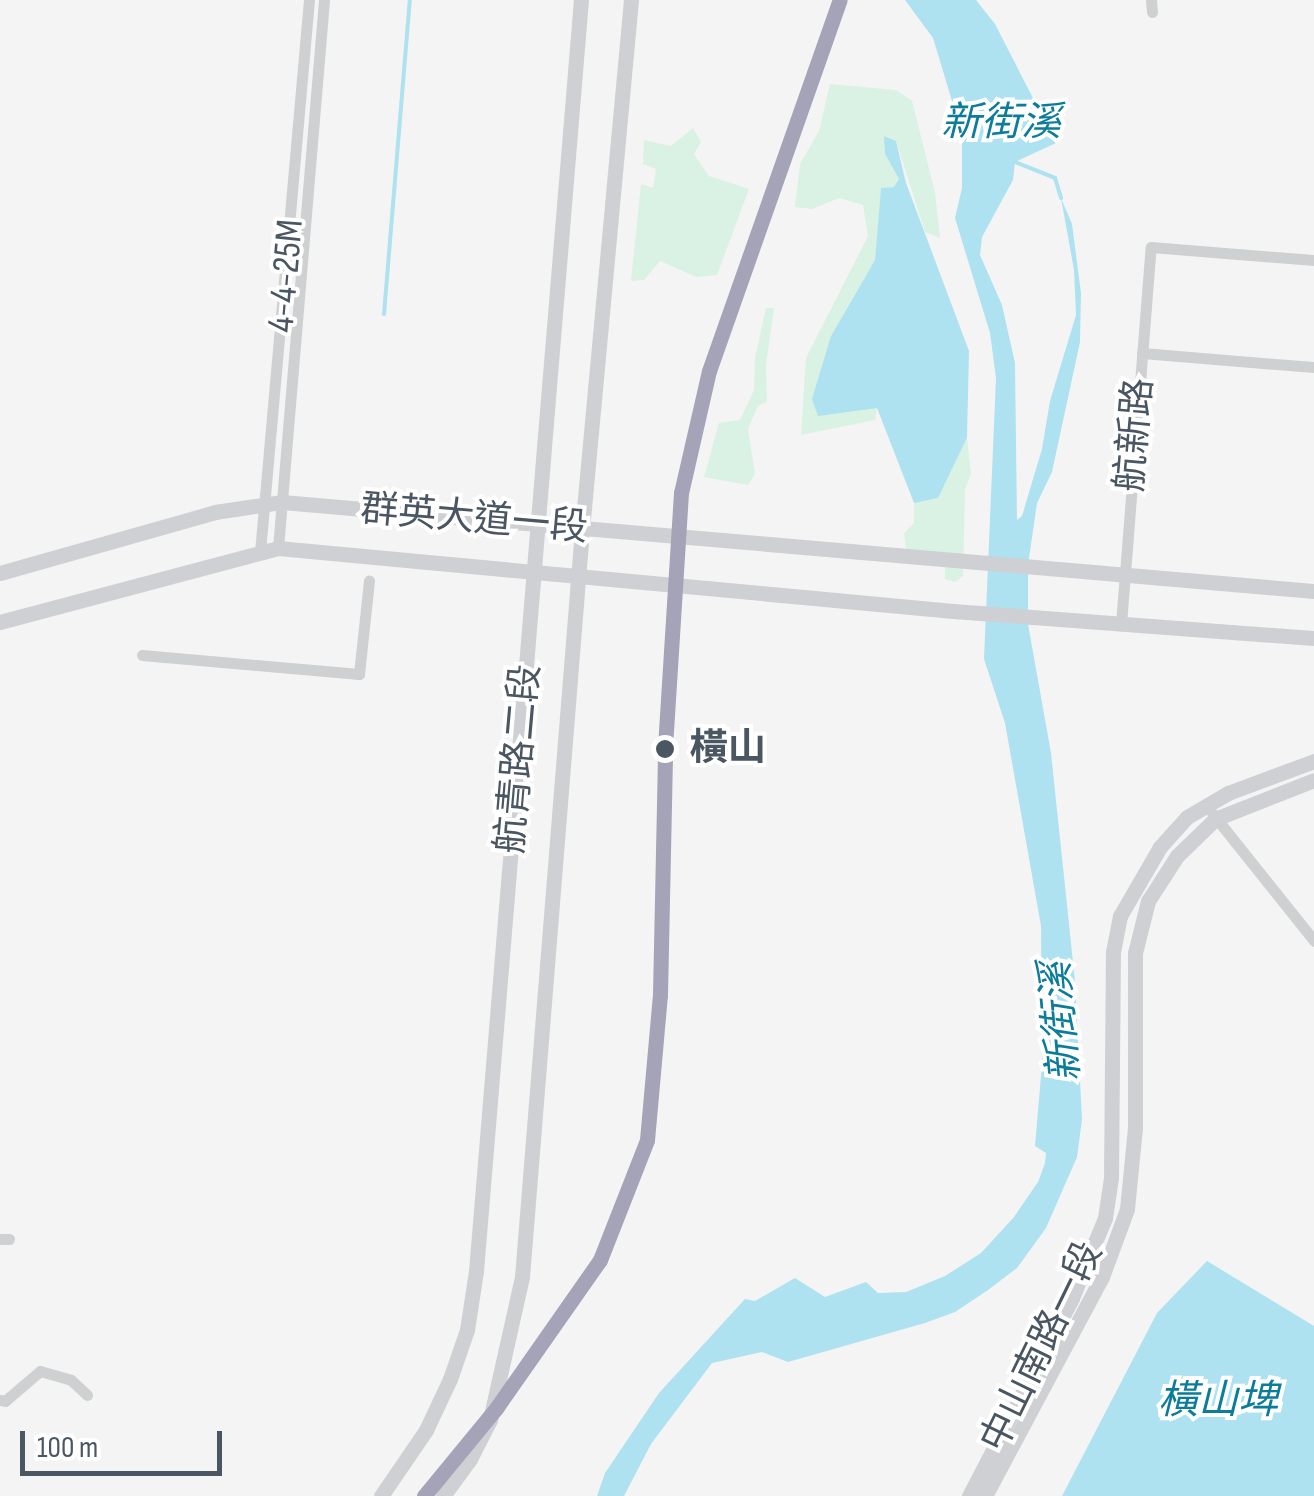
<!DOCTYPE html>
<meta charset="utf-8">
<style>
body{margin:0}
#map{position:relative;width:1314px;height:1496px;overflow:hidden;background:#f4f4f4;font-family:"Sofia Sans Condensed","Noto Sans TC",sans-serif}
div>[style]{position:absolute}
.green>*{inset:0;background:#d9f2e3}
.water>*{inset:0;background:#aee2f0}
.stream>*{height:4px;margin:-2px;padding:0 2px;transform-origin:2px;border-radius:2px;background:#aee2f0}
.street>*{height:11px;margin:-5.5px;padding:0 5.5px;transform-origin:5.5px;border-radius:5.5px;background:#ced0d2}
.secondary>*{height:15px;margin:-7.5px;padding:0 7.5px;transform-origin:7.5px;border-radius:7.5px;background:#ced0d4}
.metro-1>*{height:15px;margin:-7.5px;padding:0 7.5px;transform-origin:7.5px;border-radius:7.5px;background:#a4a3b8}
.dots>*{width:28px;height:28px;translate:-50% -50%;box-sizing:border-box;border:5px solid #fff;border-radius:50%}
span{translate:-50% -50%;white-space:nowrap;text-align:center;line-height:1.15;-webkit-text-stroke:8px #fff;paint-order:stroke}
.street-label{font-size:38px;color:#4a5661}
.stop-label{font-size:38px;color:#4a5661;font-weight:700}
.left{translate:0 -50%;text-align:left}
.water-label{font-size:40px;color:#0c7c9b;font-style:italic}
.scale{position:absolute;left:20px;top:1431px;width:202px;height:45px;box-sizing:border-box;border:5px solid #4a5661;border-top:0;padding-left:12px;font-size:30px;line-height:35px;white-space:nowrap;color:#4a5661;-webkit-text-stroke:8px #fff;paint-order:stroke}
</style>
<div id="map">
<div class="green">
<div style="clip-path:polygon(830px 84px,896px 90px,912px 101px,935px 193px,940px 238px,925px 232px,896px 141px,885px 154px,899px 179px,894px 187px,881px 188px,875px 260px,831px 336px,877px 407px,875px 420px,801px 435px,806px 358px,868px 236px,863px 205px,839px 198px,812px 209px,795px 207px,800px 164px,819px 131px)"></div>
<div style="clip-path:polygon(693px 128px,701px 142px,694px 154px,709px 176px,749px 189px,717px 275px,696px 277px,660px 261px,644px 280px,631px 281px,641px 184px,653px 188px,656px 169px,643px 164px,644px 140px,671px 146px)"></div>
<div style="clip-path:polygon(766px 308px,774px 308px,766px 365px,767px 402px,758px 406px,748px 429px,755px 474px,748px 485px,704px 477px,719px 423px,740px 420px,754px 390px,755px 358px)"></div>
<div style="clip-path:polygon(967px 438px,971px 474px,965px 489px,963px 576px,955px 582px,945px 579px,945px 561px,906px 550px,904px 533px,914px 523px,914px 503px,938px 498px)"></div>
</div>
<div class="water">
<div style="clip-path:polygon(905px 0,976px 0,995px 24px,1056px 143px,1015px 162px,1013px 180px,982px 237px,980px 255px,1002px 305px,1015px 363px,1017px 520px,1022px 516px,1042px 449px,1050px 401px,1076px 315px,1074px 270px,1061px 198px,1072px 224px,1081px 293px,1080px 342px,1052px 472px,1037px 503px,1028px 565px,1028px 624px,1051px 753px,1075px 981px,1082px 1120px,1077px 1157px,1046px 1228px,1017px 1268px,988px 1290px,955px 1312px,925px 1323px,788px 1362px,762px 1352px,712px 1363px,651px 1444px,624px 1496px,597px 1496px,605px 1473px,659px 1393px,745px 1299px,755px 1301px,795px 1278px,825px 1297px,866px 1282px,878px 1293px,906px 1292px,945px 1276px,981px 1253px,1014px 1217px,1038px 1182px,1045px 1163px,1046px 1153px,1035px 1146px,1042px 1064px,1041px 926px,1005px 723px,984px 659px,996px 378px,990px 333px,955px 218px,962px 188px,962px 134px,933px 38px)"></div>
<div style="clip-path:polygon(884px 136px,896px 141px,906px 183px,969px 351px,967px 438px,938px 498px,914px 503px,877px 408px,818px 416px,812px 399px,831px 336px,875px 260px,881px 188px,894px 187px,899px 179px,885px 154px)"></div>
<div style="clip-path:polygon(1207px 1261px,1314px 1326px,1314px 1496px,1062px 1496px,1157px 1313px)"></div>
</div>
<div class="stream">
<div style="left:1015px;top:162px;width:43px;rotate:21.8deg"></div>
<div style="left:1055px;top:178px;width:21px;rotate:73deg"></div>
<div style="left:384px;top:314px;width:315px;rotate:-85.3deg"></div>
</div>
<div class="street">
<div style="left:1151px;top:0;width:12px;rotate:85deg"></div>
<div style="left:1142px;top:353px;width:173px;rotate:4.7deg"></div>
<div style="left:278px;top:548px;width:550px;rotate:-85.2deg"></div>
<div style="left:260px;top:552px;width:554px;rotate:-84.93deg"></div>
<div style="left:1121px;top:624px;width:378px;rotate:-85.5deg"></div>
<div style="left:1151px;top:247px;width:164px;rotate:4.6deg"></div>
<div style="left:142px;top:655px;width:218px;rotate:5deg"></div>
<div style="left:359px;top:674px;width:94px;rotate:-83.9deg"></div>
<div style="left:1212px;top:813px;width:164px;rotate:51.4deg"></div>
<div style="left:0;top:1239px;width:9px"></div>
<div style="left:0;top:1400px;width:5px;rotate:11deg"></div>
<div style="left:5px;top:1401px;width:46px;rotate:-40.6deg"></div>
<div style="left:40px;top:1371px;width:32px;rotate:16deg"></div>
<div style="left:71px;top:1380px;width:22px;rotate:43deg"></div>
</div>
<div class="secondary">
<div style="left:0;top:573px;width:223px;rotate:-15.8deg"></div>
<div style="left:215px;top:512px;width:68px;rotate:-8.5deg"></div>
<div style="left:282px;top:502px;width:1036px;rotate:4.93deg"></div>
<div style="left:0;top:622px;width:288px;rotate:-14.9deg"></div>
<div style="left:278px;top:548px;width:678px;rotate:5.33deg"></div>
<div style="left:953px;top:611px;width:362px;rotate:4.3deg"></div>
<div style="left:381px;top:1496px;width:80px;rotate:-55.7deg"></div>
<div style="left:426px;top:1430px;width:56px;rotate:-64.8deg"></div>
<div style="left:450px;top:1379px;width:52px;rotate:-70.9deg"></div>
<div style="left:467px;top:1330px;width:60px;rotate:-81.3deg"></div>
<div style="left:476px;top:1271px;width:1275px;rotate:-85.28deg"></div>
<div style="left:443px;top:1496px;width:46px;rotate:-53.9deg"></div>
<div style="left:470px;top:1459px;width:44px;rotate:-62.9deg"></div>
<div style="left:490px;top:1420px;width:147px;rotate:-77.4deg"></div>
<div style="left:522px;top:1277px;width:749px;rotate:-85.41deg"></div>
<div style="left:582px;top:530px;width:532px;rotate:-84.72deg"></div>
<div style="left:969px;top:1496px;width:223px;rotate:-62.5deg"></div>
<div style="left:1072px;top:1298px;width:87px;rotate:-67.6deg"></div>
<div style="left:1105px;top:1218px;width:40px;rotate:-81.5deg"></div>
<div style="left:1111px;top:1178px;width:226px;rotate:-89.5deg"></div>
<div style="left:1113px;top:952px;width:37px;rotate:-79deg"></div>
<div style="left:1120px;top:916px;width:80px;rotate:-59.9deg"></div>
<div style="left:1160px;top:847px;width:40px;rotate:-48deg"></div>
<div style="left:1187px;top:817px;width:48px;rotate:-30.3deg"></div>
<div style="left:1228px;top:793px;width:92px;rotate:-20.4deg"></div>
<div style="left:985px;top:1496px;width:248px;rotate:-61.9deg"></div>
<div style="left:1102px;top:1277px;width:72px;rotate:-69.8deg"></div>
<div style="left:1127px;top:1209px;width:81px;rotate:-84.4deg"></div>
<div style="left:1135px;top:1128px;width:175px;rotate:-90deg"></div>
<div style="left:1135px;top:953px;width:54px;rotate:-76deg"></div>
<div style="left:1148px;top:901px;width:54px;rotate:-57.2deg"></div>
<div style="left:1177px;top:856px;width:53px;rotate:-44.2deg"></div>
<div style="left:1215px;top:819px;width:106px;rotate:-21.5deg"></div>
</div>
<div class="metro-1">
<div style="left:424px;top:1496px;width:115px;rotate:-50.6deg"></div>
<div style="left:497px;top:1407px;width:179px;rotate:-55deg"></div>
<div style="left:600px;top:1260px;width:129px;rotate:-68.6deg"></div>
<div style="left:647px;top:1140px;width:146px;rotate:-84.9deg"></div>
<div style="left:660px;top:995px;width:248px;rotate:-88.8deg"></div>
<div style="left:665px;top:747px;width:255px;rotate:-86.4deg"></div>
<div style="left:681px;top:493px;width:125px;rotate:-77.1deg"></div>
<div style="left:709px;top:371px;width:393px;rotate:-70.6deg"></div>
</div>
<div class="dots">
<div style="left:665px;top:749px;background:#4a5661"></div>
</div>
<div class="street-label">
<span style="left:286px;top:276px;rotate:-85deg">4-4-25M</span>
<span style="left:1135px;top:435px;rotate:-85deg">航新路</span>
<span style="left:474px;top:519px;rotate:5deg">群英大道一段</span>
<span style="left:519px;top:759px;rotate:-85deg">航青路二段</span>
<span style="left:1042px;top:1347px;rotate:-64deg">中山南路一段</span>
</div>
<div class="stop-label">
<span class="left" style="left:690px;top:749px">橫山</span>
</div>
<div class="water-label">
<span style="left:1001px;top:123px">新街溪</span>
<span style="left:1061px;top:1022px;rotate:-95deg">新街溪</span>
<span style="left:1218px;top:1401px">橫山埤</span>
</div>
<div class="scale">100 m</div>
</div>
